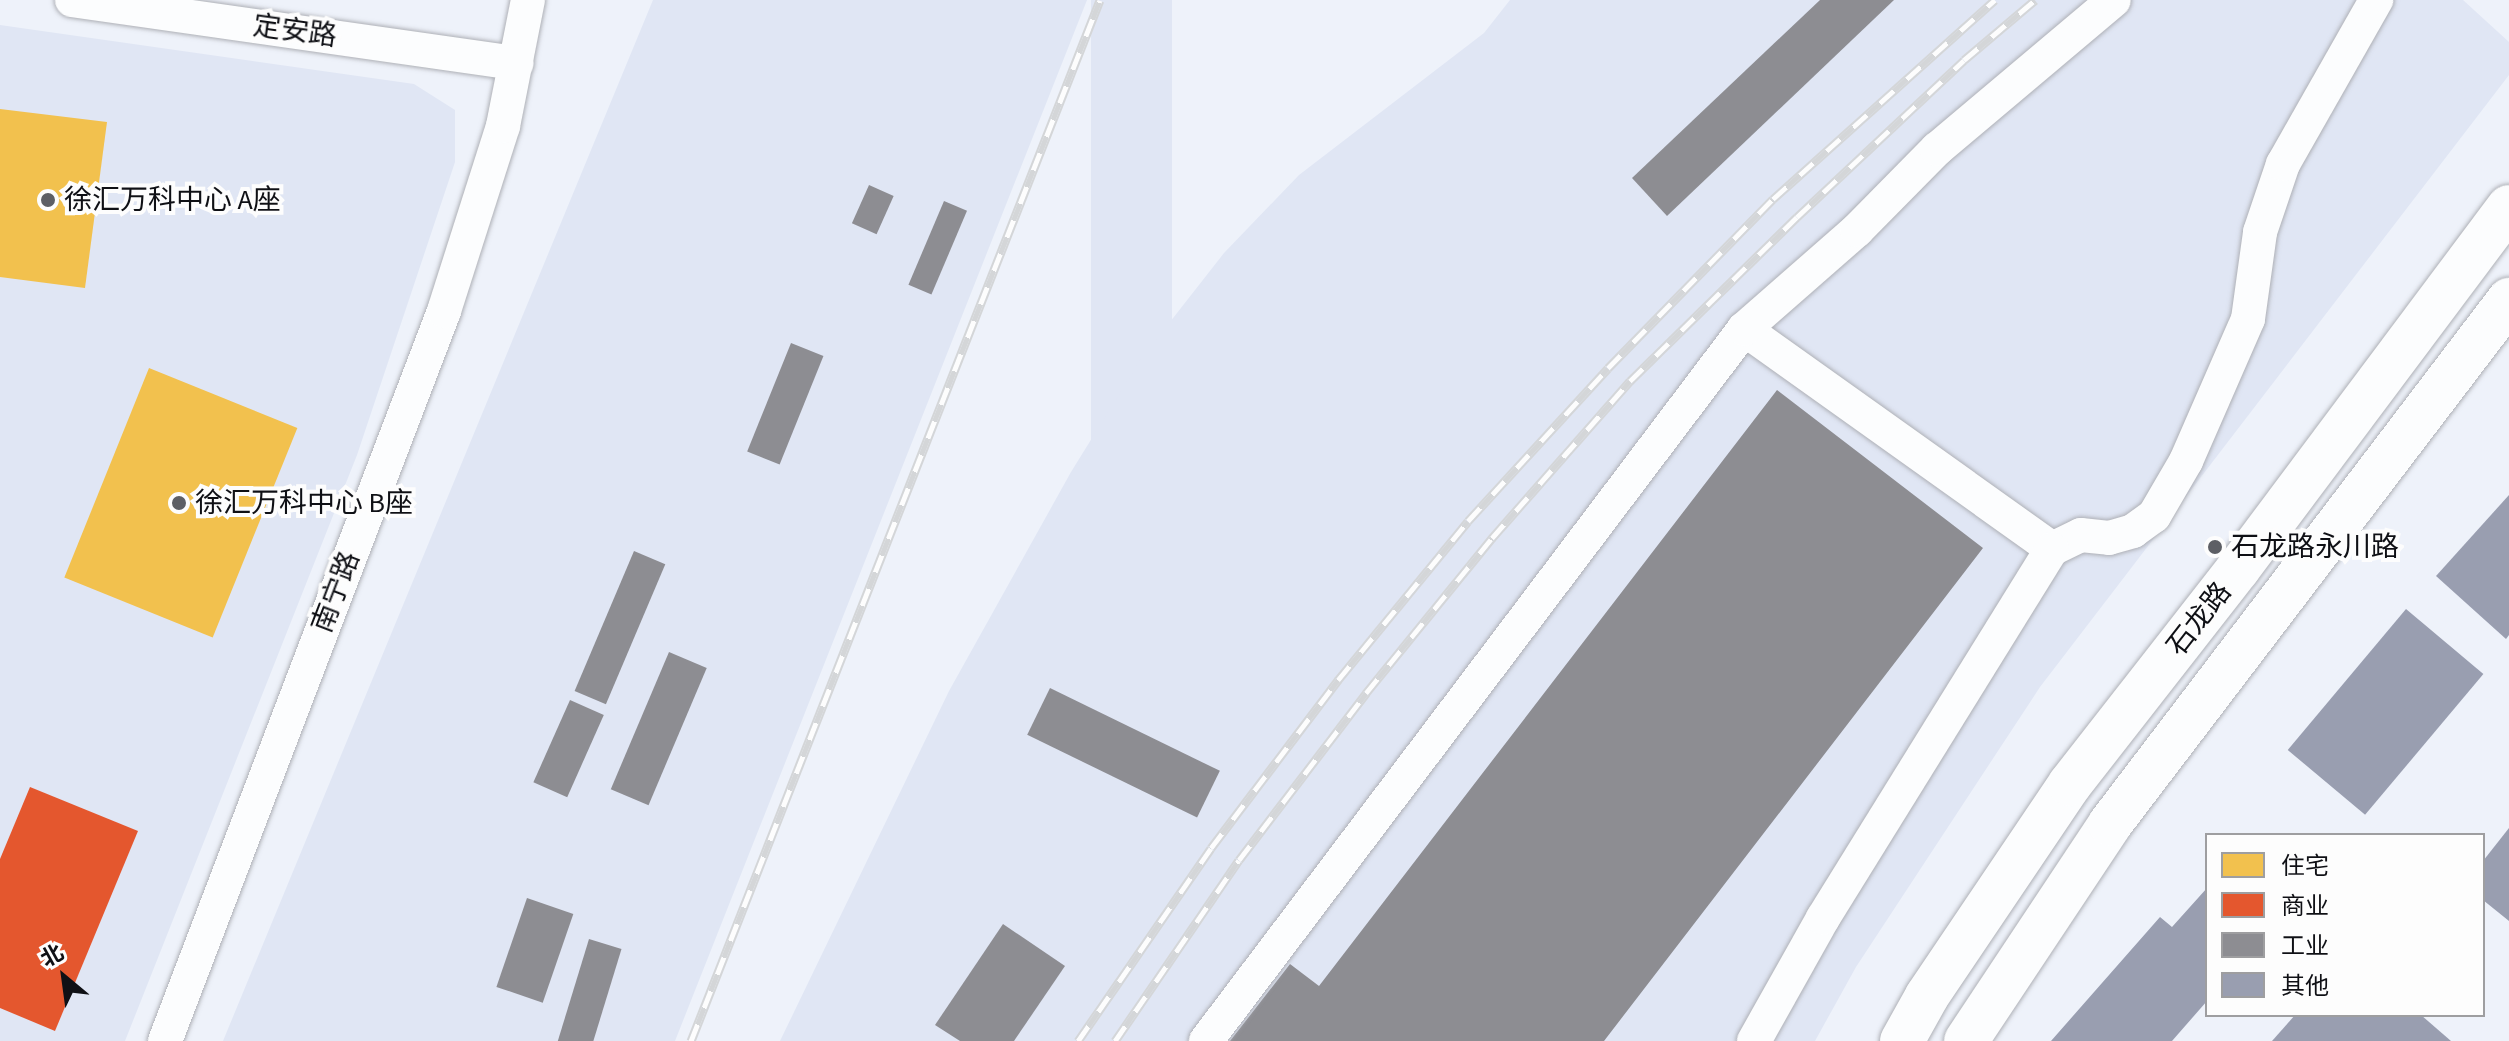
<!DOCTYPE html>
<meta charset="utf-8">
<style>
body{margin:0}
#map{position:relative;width:2509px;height:1041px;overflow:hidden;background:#eef2fa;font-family:"Source Sans 3","Noto Sans SC",sans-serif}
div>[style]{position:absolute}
.built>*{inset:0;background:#e0e6f4;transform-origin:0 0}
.homes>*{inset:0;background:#f2c14e;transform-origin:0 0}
.shops>*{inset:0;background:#e4572e}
.industry>*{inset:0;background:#8d8d92;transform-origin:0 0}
.building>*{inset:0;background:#999eb0;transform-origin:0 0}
.roads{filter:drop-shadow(0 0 2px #aeb0b6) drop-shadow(0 0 2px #aeb0b6)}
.minor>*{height:34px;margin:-17px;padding:0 17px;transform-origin:17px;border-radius:17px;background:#fcfdfe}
.major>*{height:44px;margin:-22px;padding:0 22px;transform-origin:22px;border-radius:22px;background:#fcfdfe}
.rail>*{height:9px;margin-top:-4.5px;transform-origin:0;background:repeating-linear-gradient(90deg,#fdfdfd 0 18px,#d4d6d8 0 36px);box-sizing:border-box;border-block:2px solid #d4d6d8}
.dots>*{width:22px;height:22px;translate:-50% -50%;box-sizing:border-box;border:4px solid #fdfdfd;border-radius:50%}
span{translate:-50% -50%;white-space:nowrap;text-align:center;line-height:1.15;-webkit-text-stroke:8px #fdfdfd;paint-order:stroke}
.street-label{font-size:28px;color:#0f1015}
.poi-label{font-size:28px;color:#0f1015}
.left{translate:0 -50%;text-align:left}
.legend{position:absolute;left:2205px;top:833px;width:280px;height:184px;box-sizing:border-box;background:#fdfdfd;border:2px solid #9e9ea0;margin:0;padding:10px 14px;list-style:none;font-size:24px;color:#0f1015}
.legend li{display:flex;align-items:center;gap:16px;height:40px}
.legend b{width:40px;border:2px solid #9e9ea0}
.north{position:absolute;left:24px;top:937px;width:80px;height:80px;-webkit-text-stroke:6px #fdfdfd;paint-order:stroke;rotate:331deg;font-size:22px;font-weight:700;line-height:32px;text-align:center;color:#0f1015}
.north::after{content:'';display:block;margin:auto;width:28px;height:36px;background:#0f1015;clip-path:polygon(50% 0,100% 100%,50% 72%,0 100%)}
</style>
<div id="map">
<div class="built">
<div style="clip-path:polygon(653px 0,1087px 0,675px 1041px,223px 1041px)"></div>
<div style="left:1091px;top:0;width:81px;height:1120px"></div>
<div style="clip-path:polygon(1510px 0,2463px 0,2509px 42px,2509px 75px,2040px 687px,1856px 967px,1815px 1041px,780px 1041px,949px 691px,1071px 472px,1141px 359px,1224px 253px,1299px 175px,1484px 33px)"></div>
<div style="clip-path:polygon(0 25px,414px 84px,455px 110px,455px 162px,357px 455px,125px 1041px,0 1041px)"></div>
</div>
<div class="homes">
<div style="clip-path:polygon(0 109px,107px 122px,85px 288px,0 277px)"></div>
<div style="left:149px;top:368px;width:160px;height:226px;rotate:22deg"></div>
</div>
<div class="shops">
<div style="clip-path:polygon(30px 787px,138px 831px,55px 1031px,0 1008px,0 859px)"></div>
</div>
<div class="industry">
<div style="clip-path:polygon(1820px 0,1894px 0,1667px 216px,1632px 178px)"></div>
<div style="left:869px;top:185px;width:27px;height:42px;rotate:24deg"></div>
<div style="left:944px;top:201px;width:25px;height:91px;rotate:23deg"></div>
<div style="left:791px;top:343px;width:35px;height:117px;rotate:22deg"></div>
<div style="clip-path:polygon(1777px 390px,1983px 548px,1604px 1041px,1230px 1041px,1290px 964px,1319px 986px)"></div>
<div style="left:634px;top:551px;width:34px;height:152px;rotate:23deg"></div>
<div style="left:669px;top:652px;width:41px;height:149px;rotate:23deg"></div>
<div style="left:1050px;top:688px;width:189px;height:52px;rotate:26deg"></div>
<div style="left:570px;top:700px;width:37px;height:90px;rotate:24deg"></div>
<div style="left:527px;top:898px;width:49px;height:94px;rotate:19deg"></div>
<div style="clip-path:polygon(1003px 924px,1065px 966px,1014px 1041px,960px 1041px,935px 1025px)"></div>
<div style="left:589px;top:939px;width:34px;height:108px;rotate:17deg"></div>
</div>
<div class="building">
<div style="clip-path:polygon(2509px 495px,2509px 635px,2506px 639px,2436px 576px)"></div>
<div style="left:2406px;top:609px;width:101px;height:184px;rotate:40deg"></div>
<div style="clip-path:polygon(2509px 828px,2509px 921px,2483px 900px,2483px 861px)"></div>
<div style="clip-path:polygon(2207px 888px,2207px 1001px,2172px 1041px,2051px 1041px,2160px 917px,2172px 927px)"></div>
<div style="clip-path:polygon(2295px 1015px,2421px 1015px,2451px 1041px,2272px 1041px)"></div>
</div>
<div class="roads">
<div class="minor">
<div style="left:72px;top:0;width:449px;rotate:8.1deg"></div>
<div style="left:1744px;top:329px;width:379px;rotate:35.5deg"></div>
<div style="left:2052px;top:549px;width:32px;rotate:-26deg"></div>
<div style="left:2081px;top:535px;width:28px;rotate:6deg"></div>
<div style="left:2109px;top:538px;width:25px;rotate:-16deg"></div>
<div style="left:2133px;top:531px;width:26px;rotate:-36deg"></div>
<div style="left:2154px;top:516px;width:64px;rotate:-59.8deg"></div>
<div style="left:2186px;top:461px;width:155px;rotate:-66.4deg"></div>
<div style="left:2248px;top:319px;width:88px;rotate:-82.1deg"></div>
<div style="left:2260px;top:232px;width:72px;rotate:-71.3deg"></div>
<div style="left:2283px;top:164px;width:189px;rotate:-60.4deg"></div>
<div style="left:165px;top:1041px;width:781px;rotate:-69.08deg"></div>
<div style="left:444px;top:311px;width:194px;rotate:-72.3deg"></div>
<div style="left:503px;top:126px;width:128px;rotate:-78.8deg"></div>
<div style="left:1206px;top:1041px;width:892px;rotate:-52.92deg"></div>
<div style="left:1744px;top:329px;width:150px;rotate:-41.2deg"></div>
<div style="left:1857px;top:230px;width:114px;rotate:-45.4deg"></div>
<div style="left:1937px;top:149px;width:231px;rotate:-40.1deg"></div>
<div style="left:1754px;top:1041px;width:141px;rotate:-60.7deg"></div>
<div style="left:1823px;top:918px;width:434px;rotate:-58.2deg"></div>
</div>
<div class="major">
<div style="left:1902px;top:1041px;width:51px;rotate:-60.9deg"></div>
<div style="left:1927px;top:996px;width:256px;rotate:-56deg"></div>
<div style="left:2070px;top:784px;width:273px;rotate:-52deg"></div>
<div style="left:2238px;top:569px;width:452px;rotate:-53.2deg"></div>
<div style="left:1966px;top:1041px;width:260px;rotate:-56.4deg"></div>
<div style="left:2110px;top:824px;width:659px;rotate:-52.71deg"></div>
</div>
</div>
<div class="rail">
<div style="left:691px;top:1041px;width:1118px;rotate:-68.55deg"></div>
<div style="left:1078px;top:1041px;width:234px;rotate:-55.4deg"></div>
<div style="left:1211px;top:848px;width:211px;rotate:-52.9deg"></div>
<div style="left:1338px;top:680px;width:205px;rotate:-50.7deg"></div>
<div style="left:1468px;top:521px;width:207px;rotate:-47.5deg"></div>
<div style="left:1608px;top:368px;width:236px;rotate:-45.7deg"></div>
<div style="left:1773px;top:199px;width:298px;rotate:-41.9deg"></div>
<div style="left:1115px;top:1041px;width:219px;rotate:-55.6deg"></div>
<div style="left:1239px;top:860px;width:210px;rotate:-52.7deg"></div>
<div style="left:1366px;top:693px;width:200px;rotate:-50.9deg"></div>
<div style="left:1492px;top:538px;width:209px;rotate:-48.7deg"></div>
<div style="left:1630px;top:381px;width:234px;rotate:-44.5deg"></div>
<div style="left:1797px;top:217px;width:229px;rotate:-43.2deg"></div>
<div style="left:1964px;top:60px;width:93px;rotate:-40.2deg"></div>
</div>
<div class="dots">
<div style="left:48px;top:200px;background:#5d5f65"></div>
<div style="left:179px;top:503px;background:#5d5f65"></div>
<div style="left:2215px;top:547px;background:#5d5f65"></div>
</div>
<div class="street-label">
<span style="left:295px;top:31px;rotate:8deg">定安路</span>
<span style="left:336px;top:592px;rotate:-69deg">南宁路</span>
<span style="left:2199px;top:619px;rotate:-52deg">石龙路</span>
</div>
<div class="poi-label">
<span class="left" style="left:64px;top:200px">徐汇万科中心 A座</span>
<span class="left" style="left:195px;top:503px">徐汇万科中心 B座</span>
<span class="left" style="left:2231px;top:547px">石龙路永川路</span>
</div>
<ul class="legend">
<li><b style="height:22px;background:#f2c14e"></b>住宅</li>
<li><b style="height:22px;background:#e4572e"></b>商业</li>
<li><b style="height:22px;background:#8d8d92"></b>工业</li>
<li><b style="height:22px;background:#999eb0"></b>其他</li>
</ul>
<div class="north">北</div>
</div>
